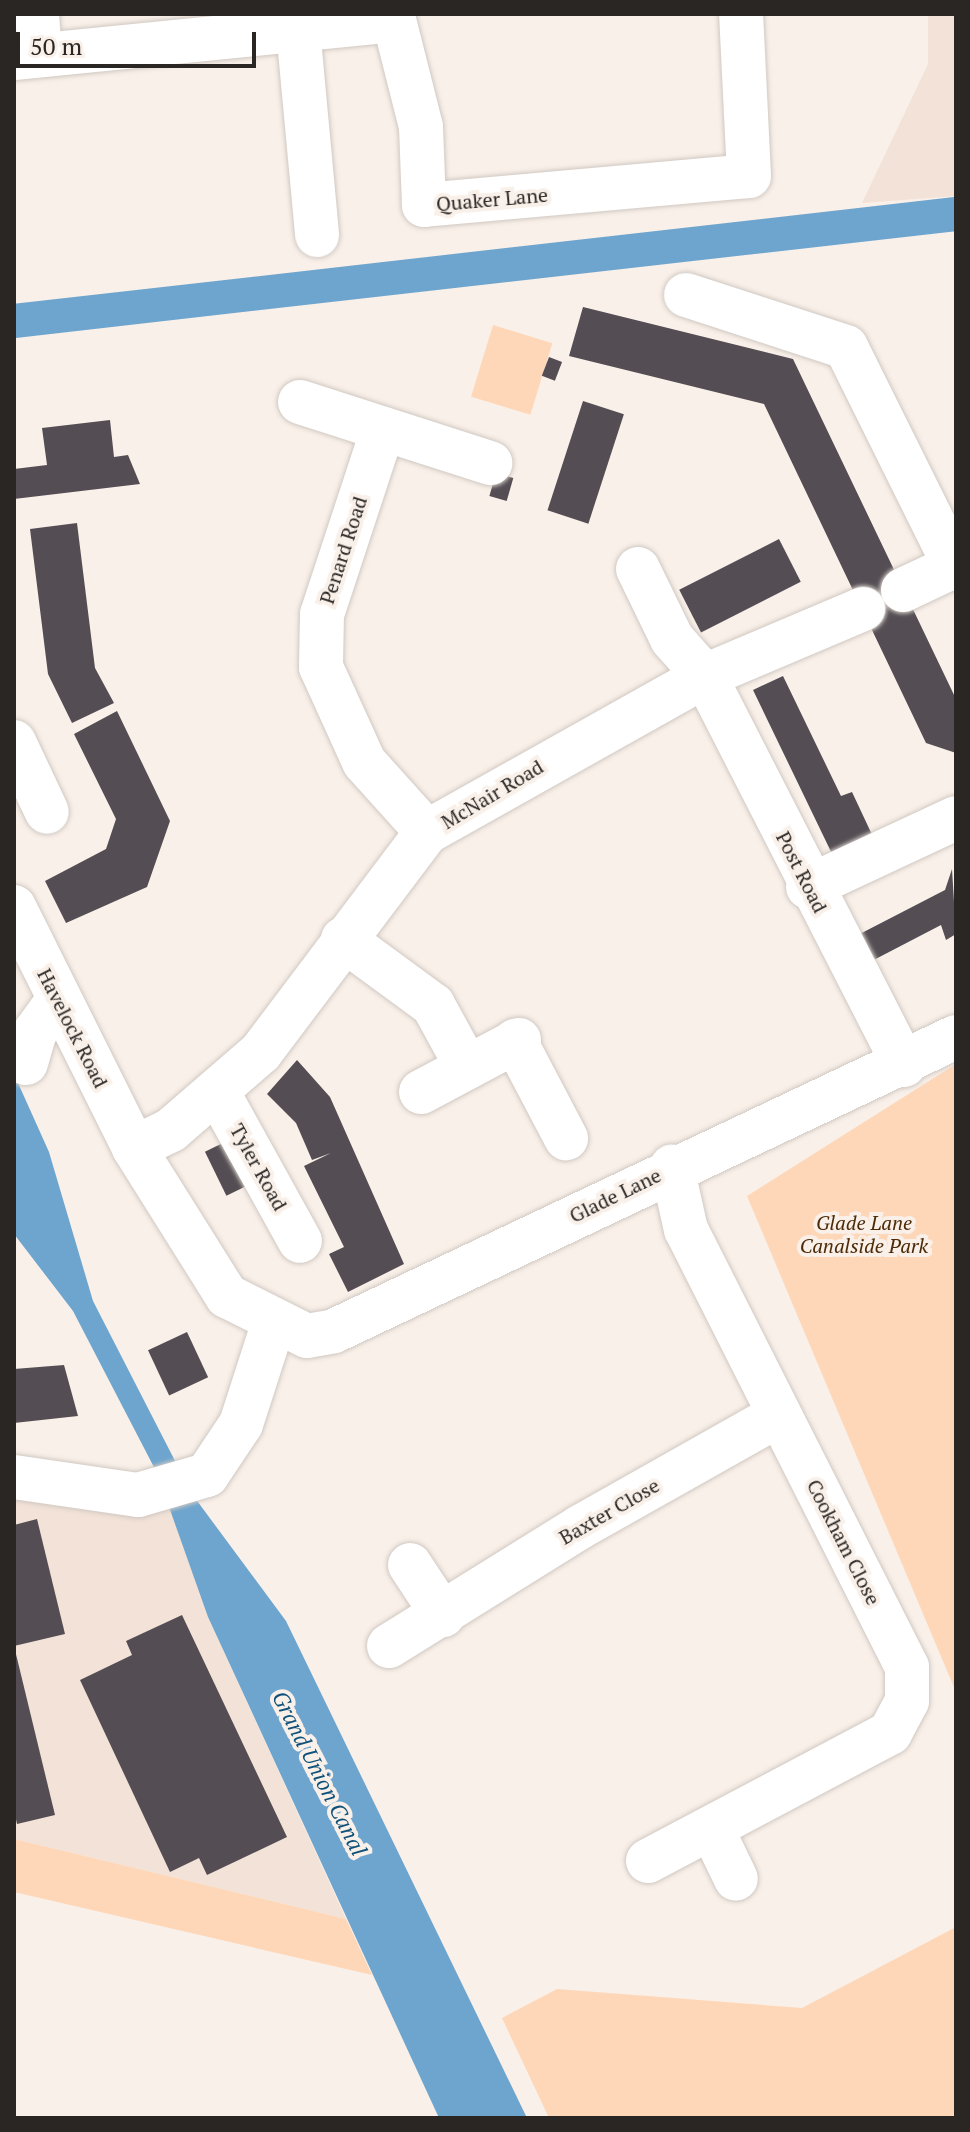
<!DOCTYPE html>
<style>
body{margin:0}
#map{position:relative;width:970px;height:2132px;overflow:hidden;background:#f9f0e9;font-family:"PT Serif",serif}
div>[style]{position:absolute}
.built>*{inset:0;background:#f2e2d7}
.green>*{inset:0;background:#fed7b8;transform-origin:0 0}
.water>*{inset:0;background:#6ea5ce}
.canal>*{height:34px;margin:-17px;padding:0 17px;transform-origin:17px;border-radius:17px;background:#6ea5ce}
.building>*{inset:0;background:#544e54;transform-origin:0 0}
.roads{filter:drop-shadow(0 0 2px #d0c8c2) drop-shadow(0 0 2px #d0c8c2)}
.minor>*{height:44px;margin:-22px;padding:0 22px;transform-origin:22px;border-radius:22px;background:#fff}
span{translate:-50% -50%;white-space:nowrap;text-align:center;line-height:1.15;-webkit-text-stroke:8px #f9f0e9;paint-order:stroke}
.street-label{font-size:20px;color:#2a2624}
.park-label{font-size:20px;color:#4d2b09;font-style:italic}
.water-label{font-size:22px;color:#0f5179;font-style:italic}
.frame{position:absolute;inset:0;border:16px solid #2a2624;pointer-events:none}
.scale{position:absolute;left:16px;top:32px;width:240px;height:36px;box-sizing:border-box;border:4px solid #2a2624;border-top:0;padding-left:10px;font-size:24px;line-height:28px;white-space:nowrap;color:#2a2624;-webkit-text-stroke:6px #f9f0e9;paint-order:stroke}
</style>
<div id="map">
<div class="built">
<div style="clip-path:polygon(928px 14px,956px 14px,956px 196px,862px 203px,928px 64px)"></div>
<div style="clip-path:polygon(14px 1494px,172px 1508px,208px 1617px,346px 1919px,14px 1839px)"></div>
</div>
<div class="green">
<div style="left:493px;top:325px;width:62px;height:75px;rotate:17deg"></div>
<div style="clip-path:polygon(956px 1064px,956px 1692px,747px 1196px)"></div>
<div style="clip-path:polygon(14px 1839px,346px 1919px,372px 1975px,14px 1892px)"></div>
<div style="clip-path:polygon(956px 1927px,956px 2118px,549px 2118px,502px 2018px,557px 1989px,802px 2008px)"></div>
</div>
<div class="water">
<div style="clip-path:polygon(14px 1074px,49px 1152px,93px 1301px,192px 1494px,286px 1621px,527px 2118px,439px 2118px,208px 1617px,157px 1473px,73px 1311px,14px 1234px)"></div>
</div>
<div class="canal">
<div style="left:14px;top:321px;width:948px;rotate:-6.48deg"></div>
</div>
<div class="building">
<div style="clip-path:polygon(583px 307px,793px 359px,956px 699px,956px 753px,926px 743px,764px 404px,569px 356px)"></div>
<div style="left:549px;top:357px;width:14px;height:20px;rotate:21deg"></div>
<div style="left:583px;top:401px;width:43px;height:115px;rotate:18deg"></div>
<div style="clip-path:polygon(110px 420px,114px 457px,128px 455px,140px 484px,14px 499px,14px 469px,47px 465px,42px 428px)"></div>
<div style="left:496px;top:473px;width:18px;height:24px;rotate:16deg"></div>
<div style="clip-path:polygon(77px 523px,95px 668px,114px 703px,72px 723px,48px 674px,30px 529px)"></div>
<div style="left:779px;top:539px;width:48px;height:112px;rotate:63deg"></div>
<div style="clip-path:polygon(783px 676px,841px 796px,852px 792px,875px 841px,835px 860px,753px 690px)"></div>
<div style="clip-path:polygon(117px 711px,170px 821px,147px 887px,66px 923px,45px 881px,106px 849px,116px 819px,74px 734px)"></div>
<div style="clip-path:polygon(952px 869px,956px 934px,946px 940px,941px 925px,866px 964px,852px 938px,945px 890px)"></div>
<div style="clip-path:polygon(297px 1060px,330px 1097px,404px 1264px,348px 1292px,329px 1254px,344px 1247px,304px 1166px,331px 1153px,312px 1160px,296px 1123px,267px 1094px)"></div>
<div style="left:231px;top:1139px;width:49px;height:29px;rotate:64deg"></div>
<div style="left:187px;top:1332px;width:50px;height:43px;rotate:65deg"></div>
<div style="clip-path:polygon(64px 1365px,78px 1416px,14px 1423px,14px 1369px)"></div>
<div style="clip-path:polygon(37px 1519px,65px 1634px,14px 1646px,14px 1525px)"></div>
<div style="clip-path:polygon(182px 1615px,287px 1837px,207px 1875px,199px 1858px,170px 1872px,80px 1680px,132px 1655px,126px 1641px)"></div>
<div style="clip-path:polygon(15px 1650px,55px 1815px,17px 1824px,14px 1810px)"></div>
</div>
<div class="roads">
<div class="minor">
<div style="left:37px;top:14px;width:41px;rotate:85.8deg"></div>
<div style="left:394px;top:20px;width:110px;rotate:75.8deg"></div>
<div style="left:421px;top:127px;width:78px;rotate:87.8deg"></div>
<div style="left:424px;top:205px;width:326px;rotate:-5.1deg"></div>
<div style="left:749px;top:176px;width:162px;rotate:-92.8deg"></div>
<div style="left:298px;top:29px;width:207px;rotate:84.7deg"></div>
<div style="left:14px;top:58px;width:382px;rotate:-5.7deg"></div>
<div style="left:394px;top:20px;width:6px;rotate:-90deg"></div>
<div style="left:686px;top:295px;width:168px;rotate:18deg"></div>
<div style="left:846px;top:347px;width:248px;rotate:63.6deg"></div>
<div style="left:300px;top:402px;width:200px;rotate:17.8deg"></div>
<div style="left:383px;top:429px;width:195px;rotate:108.2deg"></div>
<div style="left:322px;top:614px;width:53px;rotate:91.1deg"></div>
<div style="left:321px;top:667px;width:104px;rotate:65.6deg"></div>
<div style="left:364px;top:762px;width:94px;rotate:48deg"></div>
<div style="left:638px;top:569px;width:78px;rotate:64.1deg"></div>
<div style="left:672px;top:639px;width:50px;rotate:48.3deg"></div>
<div style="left:705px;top:676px;width:437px;rotate:62.9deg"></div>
<div style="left:903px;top:590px;width:59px;rotate:-25.3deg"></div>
<div style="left:14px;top:742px;width:77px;rotate:64.8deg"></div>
<div style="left:808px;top:887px;width:163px;rotate:-25deg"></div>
<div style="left:14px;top:907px;width:269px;rotate:63.5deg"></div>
<div style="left:134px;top:1148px;width:175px;rotate:57.9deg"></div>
<div style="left:227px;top:1296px;width:89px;rotate:26.6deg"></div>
<div style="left:307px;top:1336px;width:27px;rotate:-10deg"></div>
<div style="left:334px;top:1331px;width:688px;rotate:-25.3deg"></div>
<div style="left:343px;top:939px;width:112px;rotate:36.3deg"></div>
<div style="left:433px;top:1005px;width:71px;rotate:61.3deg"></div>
<div style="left:515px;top:1041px;width:110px;rotate:62.3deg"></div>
<div style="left:26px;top:1063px;width:32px;rotate:-74deg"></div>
<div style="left:35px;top:1032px;width:39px;rotate:-54deg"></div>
<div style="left:421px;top:1092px;width:111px;rotate:-28deg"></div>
<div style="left:218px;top:1093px;width:169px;rotate:61deg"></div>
<div style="left:134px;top:1148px;width:41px;rotate:-25.9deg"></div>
<div style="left:171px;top:1130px;width:119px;rotate:-40.9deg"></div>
<div style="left:261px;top:1052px;width:276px;rotate:-53deg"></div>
<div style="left:427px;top:832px;width:319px;rotate:-29.3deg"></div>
<div style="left:705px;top:676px;width:172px;rotate:-23deg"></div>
<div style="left:14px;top:1477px;width:125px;rotate:8.3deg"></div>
<div style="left:138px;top:1495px;width:72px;rotate:-16.2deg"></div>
<div style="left:207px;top:1475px;width:61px;rotate:-56.3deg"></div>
<div style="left:241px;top:1424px;width:104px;rotate:-72.1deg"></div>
<div style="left:410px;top:1565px;width:60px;rotate:56.6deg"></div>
<div style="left:389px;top:1646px;width:225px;rotate:-31.9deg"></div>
<div style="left:580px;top:1527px;width:228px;rotate:-29.4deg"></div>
<div style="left:712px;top:1829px;width:55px;rotate:64.4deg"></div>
<div style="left:648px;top:1861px;width:274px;rotate:-27.9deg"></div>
<div style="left:890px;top:1733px;width:36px;rotate:-62deg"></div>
<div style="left:907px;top:1701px;width:34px;rotate:-90deg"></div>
<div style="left:907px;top:1667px;width:490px;rotate:-116.8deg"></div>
<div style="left:686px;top:1230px;width:65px;rotate:-102.5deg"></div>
</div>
</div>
<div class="street-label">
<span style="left:492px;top:199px;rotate:-5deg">Quaker Lane</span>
<span style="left:343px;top:550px;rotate:-72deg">Penard Road</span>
<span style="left:492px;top:794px;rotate:-31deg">McNair Road</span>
<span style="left:802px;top:872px;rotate:63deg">Post Road</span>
<span style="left:73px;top:1028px;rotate:63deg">Havelock Road</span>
<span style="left:259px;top:1167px;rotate:61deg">Tyler Road</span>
<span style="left:615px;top:1195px;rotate:-26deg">Glade Lane</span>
<span style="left:609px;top:1511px;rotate:-30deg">Baxter Close</span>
<span style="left:844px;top:1542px;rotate:63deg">Cookham Close</span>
</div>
<div class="park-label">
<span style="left:864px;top:1234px">Glade Lane<br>Canalside Park</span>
</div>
<div class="water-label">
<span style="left:320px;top:1773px;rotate:63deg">Grand Union Canal</span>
</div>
<div class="frame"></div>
<div class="scale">50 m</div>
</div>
